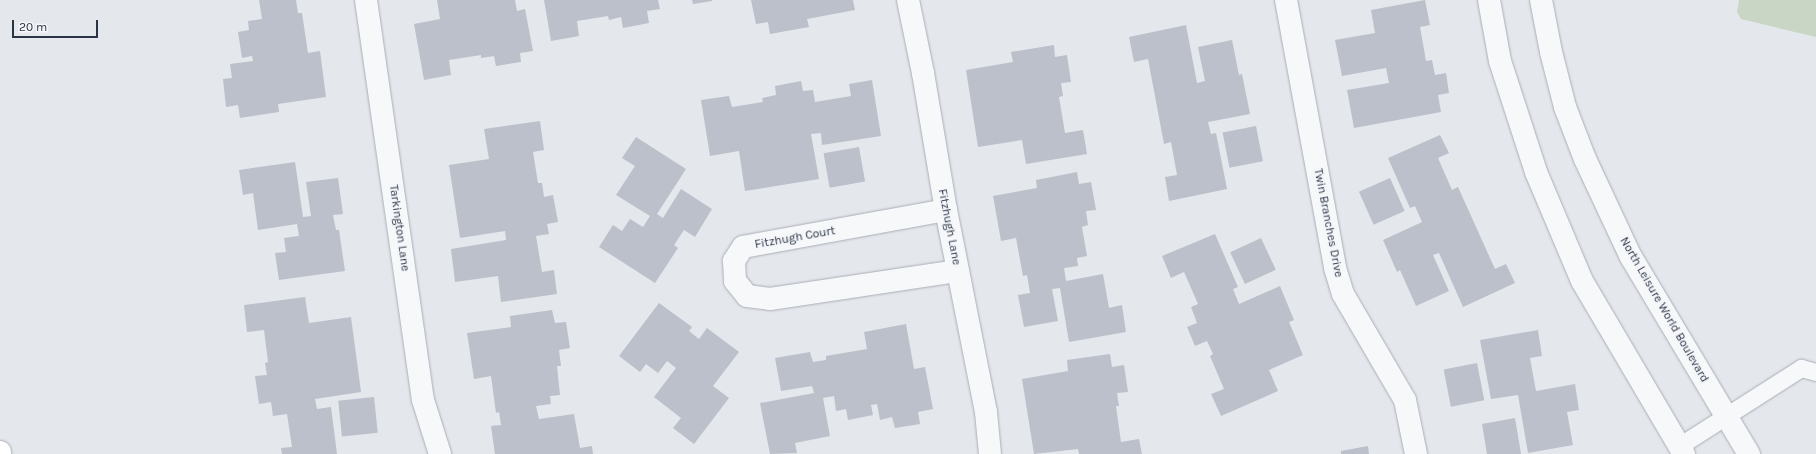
<!DOCTYPE html>
<style>
body{margin:0}
#map{position:relative;width:1816px;height:454px;overflow:hidden;background:#e4e7ec;font-family:Karla,sans-serif}
div>[style]{position:absolute}
.green>*{inset:0;background:#c9d6c5}
.building>*{inset:0;background:#bbc0ca;transform-origin:0 0}
.roads{filter:drop-shadow(0 0 1px #a9aeb7) drop-shadow(0 0 1px #a9aeb7)}
.service>*{height:17px;margin:-8.5px;padding:0 8.5px;transform-origin:8.5px;border-radius:8.5px;background:#f7f8fa}
.minor>*{height:22px;margin:-11px;padding:0 11px;transform-origin:11px;border-radius:11px;background:#f7f8fa}
.tertiary>*{height:22px;margin:-11px;padding:0 11px;transform-origin:11px;border-radius:11px;background:#f7f8fa}
.primary>*{height:22px;margin:-11px;padding:0 11px;transform-origin:11px;border-radius:11px;background:#fff}
span{translate:-50% -50%;white-space:nowrap;text-align:center;line-height:1.15;-webkit-text-stroke:3.5px #f4f6f9;paint-order:stroke}
.street-label{font-size:12px;color:#2b3445}
.scale{position:absolute;left:12px;top:20px;width:86px;height:18px;box-sizing:border-box;border:2px solid #2b3445;border-top:0;padding-left:5px;font-size:12px;line-height:14px;white-space:nowrap;color:#2b3445;-webkit-text-stroke:3px #f4f6f9;paint-order:stroke}
</style>
<div id="map">
<div class="green">
<div style="clip-path:polygon(1739px 0,1816px 0,1816px 37px,1741px 19px,1737px 12px)"></div>
</div>
<div class="building">
<div style="clip-path:polygon(259px 0,296px 0,298px 13px,302px 13px,308px 53px,320px 51px,326px 97px,278px 104px,279px 112px,240px 118px,238px 105px,226px 107px,223px 79px,232px 78px,230px 64px,253px 61px,252px 56px,242px 58px,238px 32px,249px 30px,248px 21px,262px 19px)"></div>
<div style="clip-path:polygon(437px 0,515px 0,517px 11px,525px 9px,533px 51px,520px 53px,521px 62px,496px 66px,494px 56px,481px 58px,481px 55px,449px 60px,451px 75px,424px 80px,414px 24px,440px 19px)"></div>
<div style="clip-path:polygon(544px 0,658px 0,660px 9px,647px 11px,649px 23px,623px 28px,621px 17px,609px 20px,608px 16px,577px 21px,579px 36px,551px 41px)"></div>
<div style="clip-path:polygon(692px 0,712px 0,712px 1px,693px 4px)"></div>
<div style="clip-path:polygon(751px 0,853px 0,855px 10px,807px 19px,809px 27px,770px 34px,768px 22px,756px 24px)"></div>
<div style="clip-path:polygon(1425px 0,1430px 25px,1420px 27px,1426px 61px,1432px 60px,1435px 75px,1446px 73px,1449px 93px,1438px 95px,1441px 112px,1354px 128px,1347px 90px,1389px 83px,1386px 68px,1342px 76px,1335px 40px,1375px 33px,1371px 10px)"></div>
<div style="clip-path:polygon(1186px 25px,1197px 83px,1205px 81px,1198px 47px,1232px 40px,1239px 75px,1242px 74px,1250px 114px,1208px 122px,1211px 134px,1216px 133px,1227px 189px,1169px 201px,1165px 177px,1177px 175px,1171px 142px,1164px 144px,1148px 59px,1134px 62px,1129px 37px)"></div>
<div style="clip-path:polygon(1054px 45px,1055px 57px,1067px 55px,1071px 82px,1061px 83px,1063px 96px,1059px 97px,1065px 133px,1083px 130px,1087px 154px,1026px 164px,1022px 140px,978px 147px,966px 70px,1013px 62px,1011px 52px)"></div>
<div style="clip-path:polygon(872px 80px,881px 136px,822px 145px,821px 133px,811px 134px,819px 179px,745px 191px,739px 151px,710px 156px,701px 100px,729px 96px,732px 107px,763px 102px,762px 98px,776px 95px,775px 86px,801px 81px,803px 91px,813px 90px,815px 102px,851px 96px,849px 84px)"></div>
<div style="clip-path:polygon(540px 121px,544px 150px,533px 152px,538px 183px,542px 183px,544px 197px,553px 195px,558px 222px,547px 224px,549px 234px,536px 236px,542px 272px,554px 270px,557px 294px,501px 302px,498px 276px,455px 282px,451px 249px,506px 240px,505px 231px,460px 238px,449px 165px,489px 159px,484px 129px)"></div>
<div style="left:1256px;top:126px;width:36px;height:34px;rotate:79deg"></div>
<div style="clip-path:polygon(1440px 135px,1449px 153px,1438px 158px,1452px 190px,1458px 187px,1495px 269px,1506px 264px,1515px 283px,1463px 307px,1439px 253px,1433px 255px,1449px 291px,1416px 306px,1400px 270px,1397px 272px,1383px 240px,1422px 222px,1415px 206px,1410px 208px,1388px 158px)"></div>
<div style="clip-path:polygon(636px 137px,686px 169px,657px 214px,663px 218px,681px 189px,712px 209px,695px 237px,684px 230px,674px 245px,678px 248px,655px 283px,599px 247px,613px 225px,622px 231px,630px 219px,643px 227px,650px 216px,616px 195px,635px 166px,622px 158px)"></div>
<div style="left:859px;top:147px;width:35px;height:36px;rotate:80deg"></div>
<div style="clip-path:polygon(295px 162px,303px 217px,311px 216px,306px 182px,338px 178px,343px 214px,333px 215px,336px 230px,339px 230px,345px 271px,279px 280px,275px 253px,286px 252px,284px 238px,299px 236px,297px 224px,258px 230px,253px 193px,243px 195px,239px 170px)"></div>
<div style="clip-path:polygon(1077px 172px,1079px 184px,1091px 182px,1096px 210px,1086px 211px,1088px 225px,1082px 227px,1087px 256px,1077px 258px,1078px 266px,1064px 268px,1066px 281px,1103px 274px,1109px 308px,1122px 305px,1126px 332px,1069px 342px,1060px 288px,1052px 289px,1058px 321px,1024px 327px,1018px 295px,1030px 293px,1027px 275px,1023px 276px,1016px 238px,1001px 241px,993px 196px,1037px 188px,1036px 180px)"></div>
<div style="left:1390px;top:178px;width:36px;height:34px;rotate:66deg"></div>
<div style="clip-path:polygon(1215px 234px,1238px 287px,1233px 289px,1239px 304px,1280px 286px,1294px 320px,1289px 322px,1303px 355px,1269px 370px,1278px 391px,1221px 416px,1211px 394px,1224px 389px,1210px 356px,1213px 354px,1207px 341px,1195px 346px,1187px 327px,1197px 323px,1191px 307px,1198px 304px,1184px 272px,1171px 278px,1162px 256px)"></div>
<div style="left:1261px;top:238px;width:35px;height:34px;rotate:65deg"></div>
<div style="clip-path:polygon(305px 297px,309px 323px,351px 317px,361px 392px,315px 399px,317px 409px,331px 407px,337px 454px,282px 454px,281px 448px,292px 447px,287px 414px,273px 416px,271px 402px,259px 404px,255px 376px,267px 375px,265px 363px,268px 362px,264px 330px,247px 332px,244px 305px)"></div>
<div style="clip-path:polygon(659px 303px,692px 327px,689px 331px,699px 339px,707px 328px,739px 352px,713px 386px,729px 398px,694px 444px,673px 428px,681px 418px,654px 397px,676px 368px,667px 361px,658px 373px,646px 364px,640px 372px,619px 356px)"></div>
<div style="clip-path:polygon(552px 310px,555px 323px,566px 322px,570px 348px,559px 350px,561px 366px,557px 366px,560px 395px,550px 396px,551px 404px,536px 406px,539px 419px,574px 414px,580px 448px,592px 446px,593px 454px,495px 454px,491px 426px,501px 425px,499px 412px,496px 413px,491px 376px,474px 379px,467px 333px,511px 327px,510px 316px)"></div>
<div style="clip-path:polygon(906px 324px,914px 369px,925px 367px,933px 409px,918px 412px,920px 424px,895px 428px,892px 417px,880px 420px,877px 404px,871px 405px,873px 415px,848px 420px,846px 409px,836px 411px,834px 396px,823px 398px,830px 436px,795px 443px,797px 453px,770px 454px,760px 403px,814px 393px,812px 386px,781px 391px,775px 358px,810px 352px,813px 362px,826px 360px,826px 356px,867px 349px,864px 332px)"></div>
<div style="clip-path:polygon(1538px 330px,1542px 356px,1530px 358px,1536px 391px,1575px 384px,1579px 410px,1567px 412px,1573px 445px,1528px 453px,1518px 395px,1491px 399px,1480px 340px)"></div>
<div style="clip-path:polygon(1110px 354px,1112px 367px,1124px 365px,1128px 392px,1117px 393px,1119px 406px,1116px 406px,1121px 442px,1139px 439px,1142px 454px,1079px 454px,1078px 449px,1034px 454px,1022px 379px,1068px 371px,1067px 360px)"></div>
<div style="left:1477px;top:363px;width:38px;height:34px;rotate:79deg"></div>
<div style="left:374px;top:397px;width:36px;height:36px;rotate:84deg"></div>
<div style="clip-path:polygon(1515px 418px,1521px 454px,1487px 454px,1482px 424px)"></div>
<div style="clip-path:polygon(1368px 446px,1369px 454px,1341px 454px,1341px 451px)"></div>
</div>
<div class="roads">
<div class="service">
<div style="left:1679px;top:446px;width:145px;rotate:-32.6deg"></div>
<div style="left:1801px;top:368px;width:16px;rotate:15deg"></div>
</div>
<div class="minor">
<div style="left:366px;top:0;width:404px;rotate:81.9deg"></div>
<div style="left:423px;top:400px;width:57px;rotate:72.5deg"></div>
<div style="left:908px;top:0;width:75px;rotate:78.4deg"></div>
<div style="left:923px;top:73px;width:139px;rotate:80.5deg"></div>
<div style="left:946px;top:210px;width:206px;rotate:78.8deg"></div>
<div style="left:986px;top:412px;width:42px;rotate:84.6deg"></div>
<div style="left:1286px;top:0;width:272px;rotate:79.6deg"></div>
<div style="left:1335px;top:268px;width:27px;rotate:73deg"></div>
<div style="left:1343px;top:294px;width:123px;rotate:59.7deg"></div>
<div style="left:1405px;top:400px;width:55px;rotate:78.5deg"></div>
<div style="left:946px;top:210px;width:206px;rotate:169.7deg"></div>
<div style="left:743px;top:247px;width:17px;rotate:123deg"></div>
<div style="left:734px;top:261px;width:20px;rotate:87deg"></div>
<div style="left:735px;top:281px;width:19px;rotate:51deg"></div>
<div style="left:747px;top:296px;width:23px;rotate:7deg"></div>
<div style="left:770px;top:299px;width:190px;rotate:-8.5deg"></div>
</div>
<div class="tertiary">
<div style="left:1489px;top:0;width:62px;rotate:79.8deg"></div>
<div style="left:1500px;top:61px;width:117px;rotate:72deg"></div>
<div style="left:1536px;top:172px;width:118px;rotate:67.1deg"></div>
<div style="left:1582px;top:281px;width:201px;rotate:59.5deg"></div>
<div style="left:1541px;top:0;width:53px;rotate:79.1deg"></div>
<div style="left:1551px;top:52px;width:57px;rotate:75.7deg"></div>
<div style="left:1565px;top:107px;width:56px;rotate:69deg"></div>
<div style="left:1585px;top:159px;width:108px;rotate:64.9deg"></div>
<div style="left:1631px;top:257px;width:230px;rotate:59.1deg"></div>
</div>
<div class="primary">
<div style="left:0;top:452px;width:2px;rotate:90deg"></div>
</div>
</div>
<div class="street-label">
<span style="left:1328px;top:223px;rotate:79deg">Twin Branches Drive</span>
<span style="left:949px;top:227px;rotate:79deg">Fitzhugh Lane</span>
<span style="left:399px;top:228px;rotate:82deg">Tarkington Lane</span>
<span style="left:795px;top:238px;rotate:-10deg">Fitzhugh Court</span>
<span style="left:1664px;top:310px;rotate:60deg">North Leisure World Boulevard</span>
</div>
<div class="scale">20 m</div>
</div>
